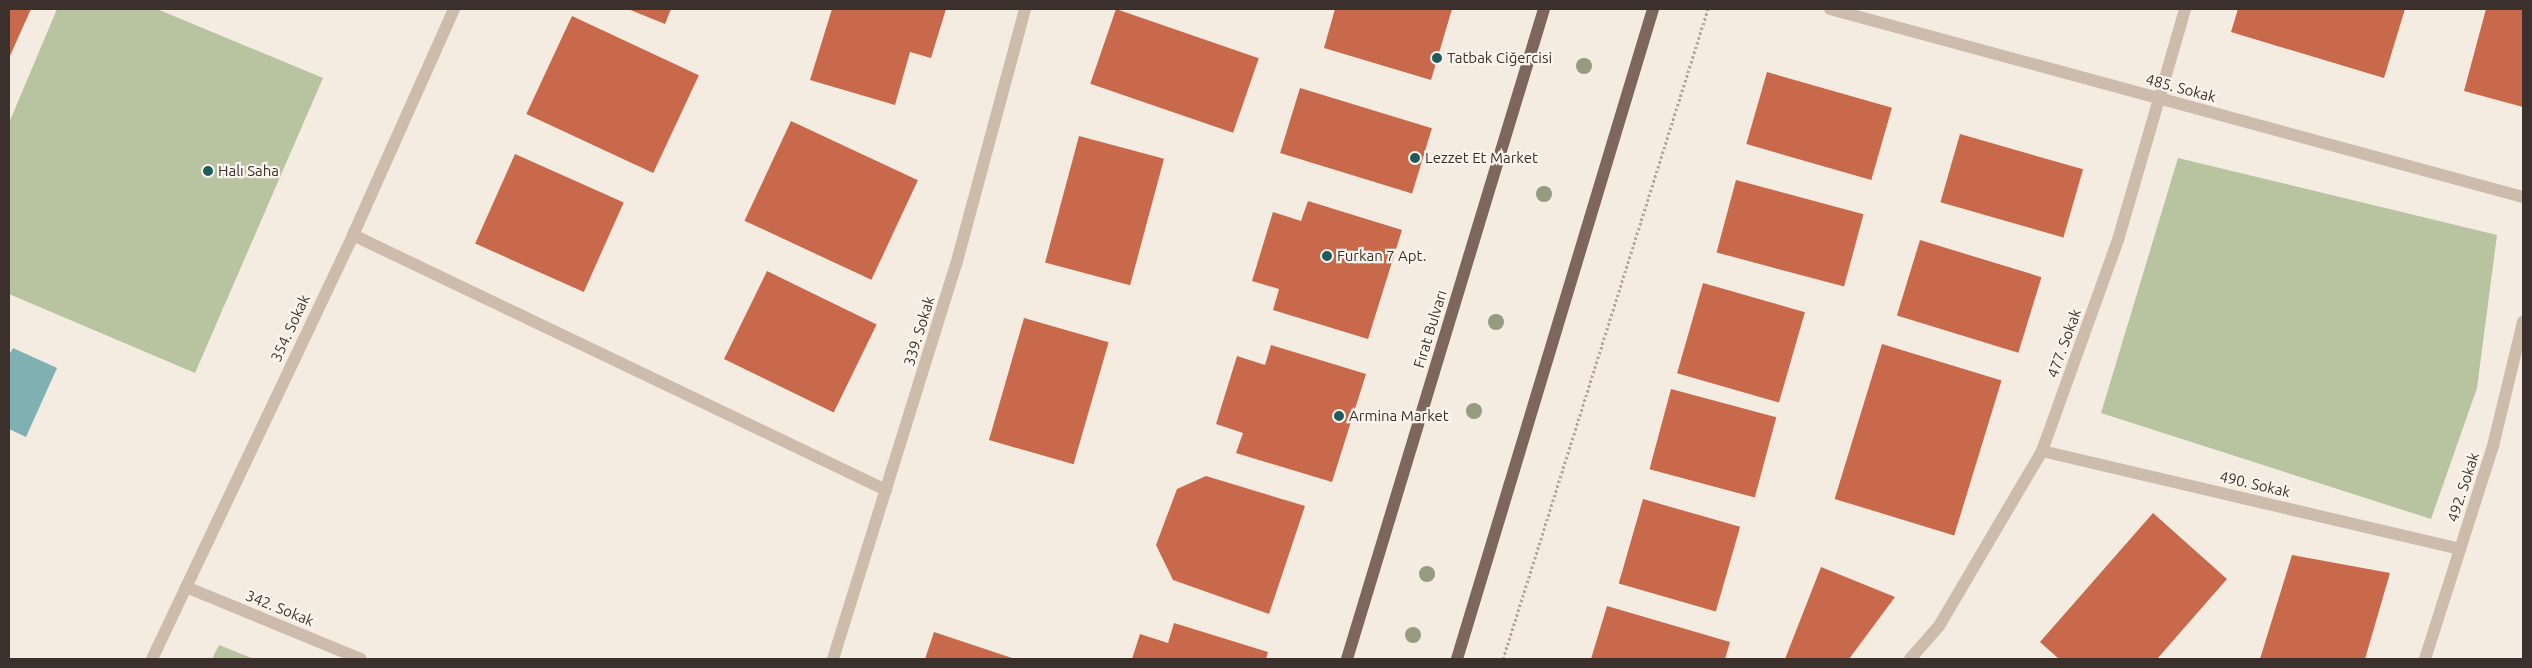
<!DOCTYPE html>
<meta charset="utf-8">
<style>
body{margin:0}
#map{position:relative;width:2532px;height:668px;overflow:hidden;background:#f4ebe1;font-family:Ubuntu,sans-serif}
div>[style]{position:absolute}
.green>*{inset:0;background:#b8c4a0}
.water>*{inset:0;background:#7fb0b2}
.building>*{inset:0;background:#c8694b;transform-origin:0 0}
.path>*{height:3px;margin-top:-1.5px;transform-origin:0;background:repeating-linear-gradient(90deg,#b9a596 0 2.5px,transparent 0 5px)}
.minor>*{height:12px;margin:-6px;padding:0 6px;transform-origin:6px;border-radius:6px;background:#cdbbac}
.primary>*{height:12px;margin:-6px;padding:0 6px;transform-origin:6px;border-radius:6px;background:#7d675c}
.trees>*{width:16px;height:16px;margin:-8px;border-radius:50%;background:#969b7f}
.dots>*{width:14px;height:14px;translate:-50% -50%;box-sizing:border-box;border:2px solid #fbf5ee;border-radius:50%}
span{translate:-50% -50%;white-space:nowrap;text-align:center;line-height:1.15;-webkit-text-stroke:4.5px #fbf5ee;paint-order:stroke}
.poi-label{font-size:15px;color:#3b302b}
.left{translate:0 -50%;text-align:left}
.street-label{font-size:15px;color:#3b302b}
.frame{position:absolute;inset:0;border:10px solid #3b302b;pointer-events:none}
</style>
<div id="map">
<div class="green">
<div style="clip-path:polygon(57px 9px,157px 9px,323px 78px,195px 373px,9px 294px,9px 123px)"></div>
<div style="clip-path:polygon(2178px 158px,2497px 235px,2477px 388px,2431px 519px,2101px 413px)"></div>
<div style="clip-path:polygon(219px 645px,254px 659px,212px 659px)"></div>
</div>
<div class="water">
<div style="clip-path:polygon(13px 348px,57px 368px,26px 437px,9px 429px,9px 355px)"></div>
</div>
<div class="building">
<div style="clip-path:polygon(9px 9px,31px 9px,9px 58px)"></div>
<div style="clip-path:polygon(628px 9px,671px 9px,665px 24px)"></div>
<div style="clip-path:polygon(832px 9px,946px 9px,931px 58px,910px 52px,895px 105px,810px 80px)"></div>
<div style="left:1116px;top:9px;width:151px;height:79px;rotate:19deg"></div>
<div style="clip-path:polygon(1335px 9px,1452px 9px,1431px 80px,1324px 48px)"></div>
<div style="clip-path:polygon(2238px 9px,2405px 9px,2384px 78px,2231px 32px)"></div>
<div style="clip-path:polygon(2486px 9px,2523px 9px,2523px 107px,2464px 91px)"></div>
<div style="left:572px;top:16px;width:140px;height:108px;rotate:25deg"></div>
<div style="left:1767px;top:72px;width:130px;height:75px;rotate:16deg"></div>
<div style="left:1300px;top:88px;width:138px;height:68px;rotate:17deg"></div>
<div style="left:791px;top:121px;width:140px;height:110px;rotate:25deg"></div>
<div style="left:1960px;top:134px;width:128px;height:71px;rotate:16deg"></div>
<div style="left:1079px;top:136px;width:88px;height:131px;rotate:15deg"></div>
<div style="left:515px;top:154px;width:119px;height:98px;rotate:24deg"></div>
<div style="left:1736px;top:180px;width:132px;height:75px;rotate:15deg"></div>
<div style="clip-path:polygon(1308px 201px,1402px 230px,1368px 339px,1273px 310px,1279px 289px,1252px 281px,1273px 212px,1301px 221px)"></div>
<div style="left:1920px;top:240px;width:127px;height:79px;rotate:17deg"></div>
<div style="left:767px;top:271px;width:122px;height:98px;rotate:26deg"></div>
<div style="left:1703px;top:283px;width:106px;height:94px;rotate:16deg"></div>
<div style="left:1024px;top:318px;width:88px;height:127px;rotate:16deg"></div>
<div style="left:1882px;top:344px;width:125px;height:162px;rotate:17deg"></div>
<div style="clip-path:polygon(1271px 345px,1366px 374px,1332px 482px,1236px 453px,1243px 433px,1216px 424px,1237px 356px,1265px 365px)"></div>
<div style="left:1671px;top:389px;width:109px;height:83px;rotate:15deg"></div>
<div style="clip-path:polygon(1206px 476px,1305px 506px,1269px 614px,1173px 580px,1156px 545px,1177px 489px)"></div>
<div style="left:1643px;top:499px;width:101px;height:88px;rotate:16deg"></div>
<div style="clip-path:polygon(2153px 513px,2227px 579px,2157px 659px,2059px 659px,2040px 642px)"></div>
<div style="clip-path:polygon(2292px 555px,2390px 573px,2365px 659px,2260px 659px)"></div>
<div style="clip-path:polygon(1821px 567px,1895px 597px,1849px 659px,1785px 659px)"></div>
<div style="clip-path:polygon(1607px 606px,1730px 642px,1725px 659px,1591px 659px)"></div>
<div style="clip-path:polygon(1174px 623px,1268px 652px,1266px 659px,1132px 659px,1140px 634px,1168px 643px)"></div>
<div style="clip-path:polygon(934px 632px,1015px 659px,925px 659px)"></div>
</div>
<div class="path">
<div style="left:1503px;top:659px;width:682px;rotate:-72.5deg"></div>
</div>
<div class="minor">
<div style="left:1830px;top:9px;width:718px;rotate:15.18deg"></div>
<div style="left:353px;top:235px;width:591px;rotate:25.57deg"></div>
<div style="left:2042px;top:451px;width:429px;rotate:13.2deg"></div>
<div style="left:186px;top:587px;width:189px;rotate:22.4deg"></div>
<div style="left:152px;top:659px;width:469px;rotate:-64.6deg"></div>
<div style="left:353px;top:235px;width:248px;rotate:-65.9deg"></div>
<div style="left:833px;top:659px;width:413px;rotate:-72.7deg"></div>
<div style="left:956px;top:265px;width:265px;rotate:-74.9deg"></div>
<div style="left:1910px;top:659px;width:44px;rotate:-48.7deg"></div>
<div style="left:1939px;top:626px;width:203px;rotate:-59.5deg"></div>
<div style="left:2042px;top:451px;width:224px;rotate:-70.2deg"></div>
<div style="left:2118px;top:240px;width:241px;rotate:-73.8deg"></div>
<div style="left:2425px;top:659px;width:224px;rotate:-72.3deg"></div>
<div style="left:2493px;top:446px;width:128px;rotate:-76.4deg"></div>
</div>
<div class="primary">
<div style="left:1347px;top:659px;width:679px;rotate:-73.14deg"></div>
<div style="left:1457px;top:659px;width:679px;rotate:-73.22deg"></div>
</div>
<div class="trees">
<div style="left:1584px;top:66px"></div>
<div style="left:1544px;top:194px"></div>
<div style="left:1496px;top:322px"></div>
<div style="left:1474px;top:411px"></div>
<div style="left:1427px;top:574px"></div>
<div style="left:1413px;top:635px"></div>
</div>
<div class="dots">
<div style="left:1437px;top:58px;background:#1f5a5e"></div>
<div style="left:1415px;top:158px;background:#1f5a5e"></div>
<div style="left:208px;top:171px;background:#1f5a5e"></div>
<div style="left:1327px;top:256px;background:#1f5a5e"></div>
<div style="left:1339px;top:416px;background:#1f5a5e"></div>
</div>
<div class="poi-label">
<span class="left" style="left:1447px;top:58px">Tatbak Ciğercisi</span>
<span class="left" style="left:1425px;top:158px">Lezzet Et Market</span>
<span class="left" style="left:218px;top:171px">Halı Saha</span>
<span class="left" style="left:1337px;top:256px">Furkan 7 Apt.</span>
<span class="left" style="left:1349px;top:416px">Armina Market</span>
</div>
<div class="street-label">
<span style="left:2181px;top:88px;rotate:15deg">485. Sokak</span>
<span style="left:290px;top:328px;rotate:-65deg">354. Sokak</span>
<span style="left:1430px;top:329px;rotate:-73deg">Fırat Bulvarı</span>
<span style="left:919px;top:331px;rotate:-73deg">339. Sokak</span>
<span style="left:2064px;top:343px;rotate:-70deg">477. Sokak</span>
<span style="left:2255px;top:484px;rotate:13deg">490. Sokak</span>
<span style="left:2463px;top:487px;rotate:-72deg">492. Sokak</span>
<span style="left:280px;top:608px;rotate:22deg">342. Sokak</span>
</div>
<div class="frame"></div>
</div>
